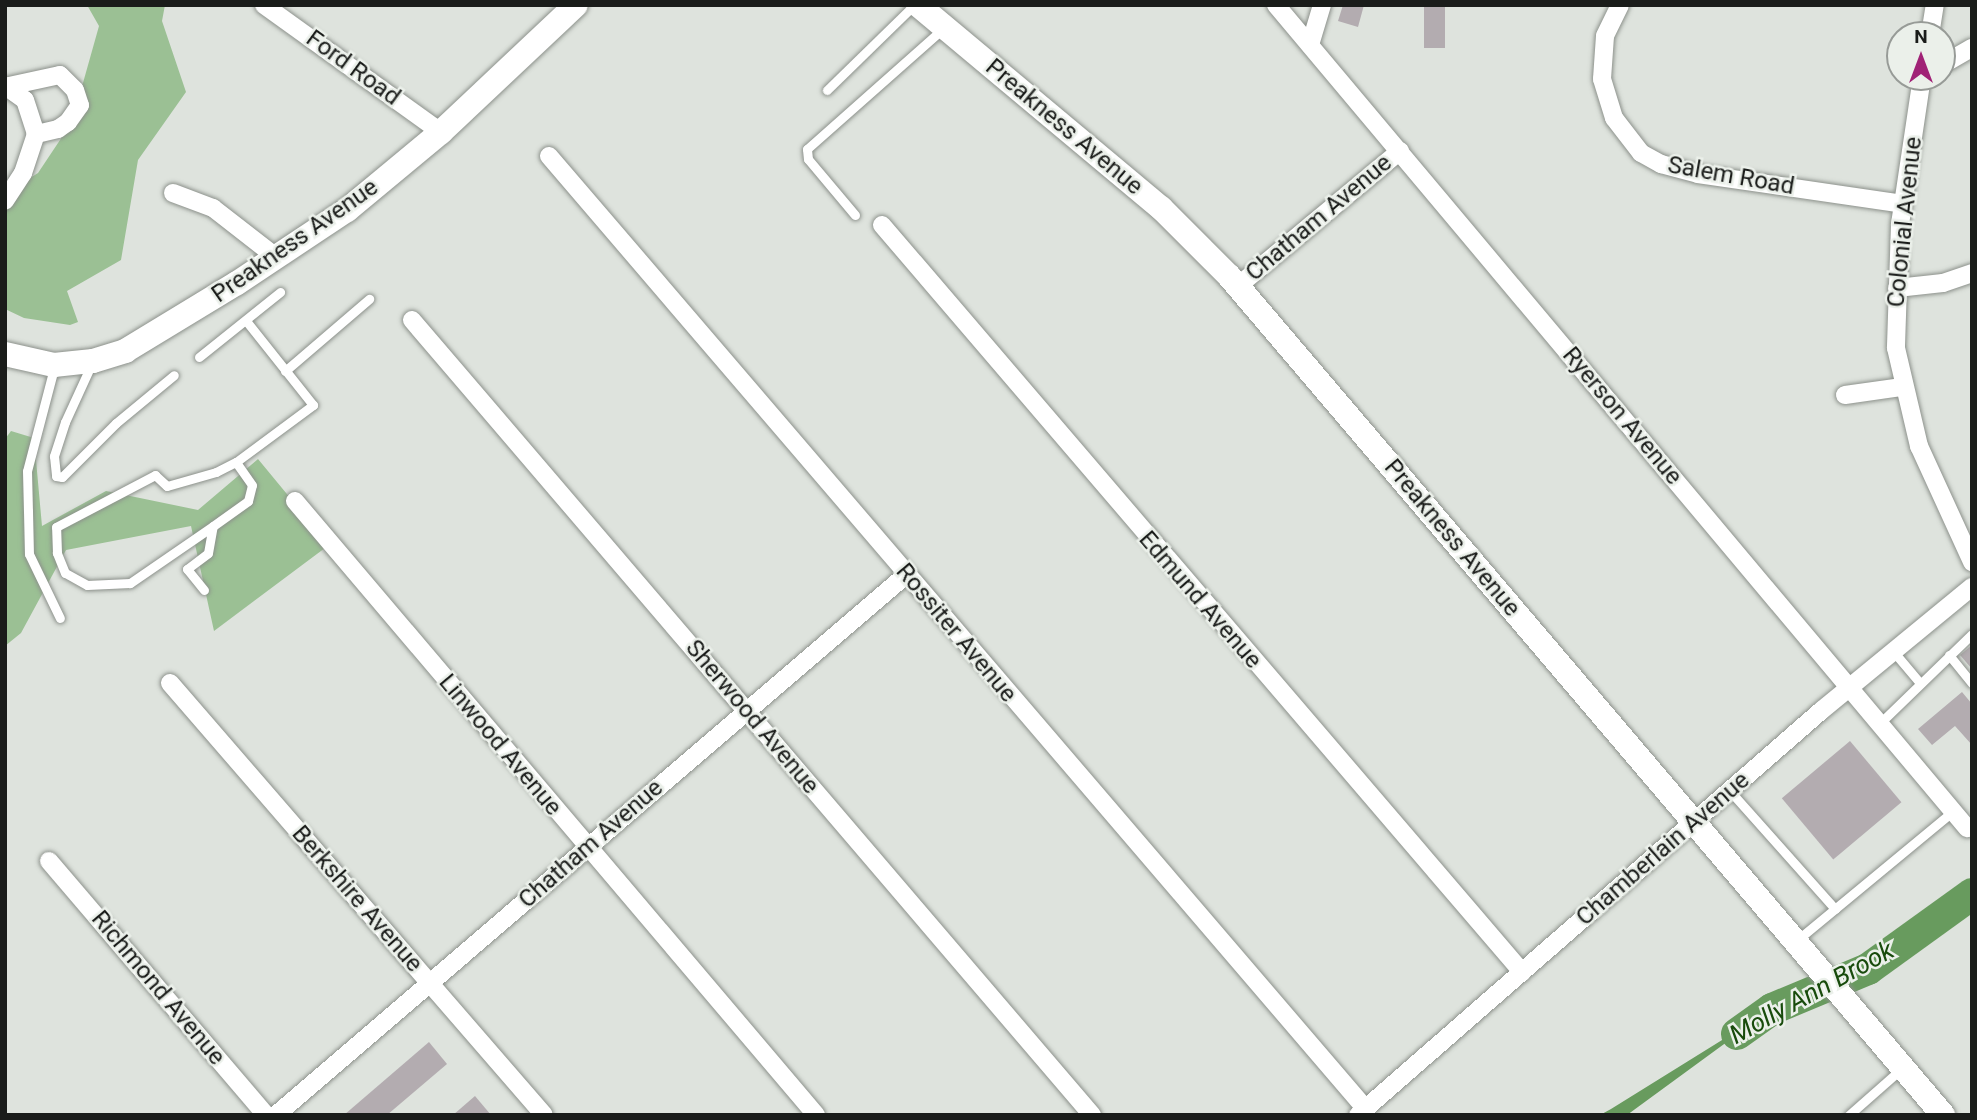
<!DOCTYPE html>
<style>
body{margin:0}
#map{position:relative;width:1977px;height:1120px;overflow:hidden;background:#dee3dd;font-family:Roboto,sans-serif}
div>[style]{position:absolute}
.green>*{inset:0;background:#9bc094}
.water>*{inset:0;background:#689b5e}
.river>*{height:32px;margin:-16px;padding:0 16px;transform-origin:16px;border-radius:16px;background:#689b5e}
.building>*{inset:0;background:#b3acb0;transform-origin:0 0}
.roads{filter:drop-shadow(0 0 2px #8c918b) drop-shadow(0 0 2px #8c918b)}
.service>*{height:9px;margin:-4.5px;padding:0 4.5px;transform-origin:4.5px;border-radius:4.5px;background:#fff}
.minor>*{height:18px;margin:-9px;padding:0 9px;transform-origin:9px;border-radius:9px;background:#fff}
.secondary>*{height:24px;margin:-12px;padding:0 12px;transform-origin:12px;border-radius:12px;background:#fff}
span{translate:-50% -50%;white-space:nowrap;text-align:center;line-height:1.15;-webkit-text-stroke:5px #ebf0ea;paint-order:stroke}
.street-label{font-size:24px;color:#1a1c1a}
.water-label{font-size:26px;color:#184b0c;font-style:italic}
.frame{position:absolute;inset:0;border:7px solid #1a1c1a;pointer-events:none}
.north{position:absolute;left:1886px;top:21px;width:70px;height:70px;box-sizing:border-box;background:#ebf0ea;border:2px solid #979b97;border-radius:50%;rotate:0deg;font-size:19px;font-weight:700;line-height:28px;text-align:center;color:#1a1c1a}
.north::after{content:'';display:block;margin:auto;width:24px;height:32px;background:#a02276;clip-path:polygon(50% 0,100% 100%,50% 72%,0 100%)}
</style>
<div id="map">
<div class="green">
<div style="clip-path:polygon(87px 5px,165px 5px,162px 21px,186px 92px,138px 160px,121px 260px,67px 291px,78px 322px,70px 325px,24px 318px,5px 309px,5px 194px,38px 173px,72px 122px,99px 26px)"></div>
<div style="clip-path:polygon(11px 431px,34px 438px,42px 526px,106px 491px,198px 510px,258px 459px,329px 545px,214px 631px,191px 526px,66px 550px,21px 633px,5px 646px,5px 439px)"></div>
</div>
<div class="water">
<div style="clip-path:polygon(1772px 1009px,1627px 1115px,1600px 1115px,1611px 1109px)"></div>
</div>
<div class="river">
<div style="left:1737px;top:1034px;width:43px;rotate:-35.5deg"></div>
<div style="left:1772px;top:1009px;width:104px;rotate:-22.6deg"></div>
<div style="left:1868px;top:969px;width:128px;rotate:-35.8deg"></div>
</div>
<div class="building">
<div style="clip-path:polygon(1343px 5px,1364px 5px,1358px 27px,1338px 21px)"></div>
<div style="left:1424px;top:5px;width:21px;height:43px"></div>
<div style="clip-path:polygon(1972px 645px,1972px 669px,1960px 655px)"></div>
<div style="clip-path:polygon(1962px 692px,1972px 704px,1972px 745px,1955px 726px,1932px 745px,1918px 729px)"></div>
<div style="left:1850px;top:741px;width:80px;height:89px;rotate:50deg"></div>
<div style="clip-path:polygon(429px 1042px,447px 1064px,387px 1115px,344px 1115px)"></div>
<div style="clip-path:polygon(475px 1096px,491px 1115px,453px 1115px)"></div>
</div>
<div class="roads">
<div class="service">
<div style="left:827px;top:90px;width:122px;rotate:-44.3deg"></div>
<div style="left:855px;top:215px;width:73px;rotate:-130deg"></div>
<div style="left:808px;top:159px;width:10px;rotate:-96deg"></div>
<div style="left:807px;top:149px;width:183px;rotate:-41.5deg"></div>
<div style="left:199px;top:357px;width:104px;rotate:-38.7deg"></div>
<div style="left:92px;top:363px;width:65px;rotate:114.6deg"></div>
<div style="left:65px;top:422px;width:36px;rotate:108deg"></div>
<div style="left:54px;top:456px;width:20px;rotate:84deg"></div>
<div style="left:56px;top:476px;width:6px;rotate:9deg"></div>
<div style="left:62px;top:477px;width:76px;rotate:-45deg"></div>
<div style="left:116px;top:423px;width:75px;rotate:-39.6deg"></div>
<div style="left:54px;top:368px;width:106px;rotate:104.7deg"></div>
<div style="left:27px;top:471px;width:40px;rotate:88.6deg"></div>
<div style="left:28px;top:511px;width:43px;rotate:88.7deg"></div>
<div style="left:29px;top:554px;width:71px;rotate:64.2deg"></div>
<div style="left:285px;top:371px;width:111px;rotate:-40.6deg"></div>
<div style="left:213px;top:526px;width:101px;rotate:145.5deg"></div>
<div style="left:130px;top:583px;width:43px;rotate:177.3deg"></div>
<div style="left:87px;top:585px;width:25px;rotate:-151deg"></div>
<div style="left:65px;top:573px;width:22px;rotate:-112deg"></div>
<div style="left:57px;top:553px;width:26px;rotate:-92deg"></div>
<div style="left:56px;top:527px;width:112px;rotate:-27.7deg"></div>
<div style="left:155px;top:475px;width:16px;rotate:43deg"></div>
<div style="left:167px;top:486px;width:51px;rotate:-15.9deg"></div>
<div style="left:216px;top:472px;width:22px;rotate:-27deg"></div>
<div style="left:204px;top:590px;width:27px;rotate:-129deg"></div>
<div style="left:187px;top:569px;width:26px;rotate:-37deg"></div>
<div style="left:208px;top:553px;width:27px;rotate:-80deg"></div>
<div style="left:213px;top:526px;width:43px;rotate:-35.5deg"></div>
<div style="left:248px;top:501px;width:16px;rotate:-76deg"></div>
<div style="left:252px;top:485px;width:28px;rotate:-125deg"></div>
<div style="left:236px;top:462px;width:96px;rotate:-36.5deg"></div>
<div style="left:313px;top:405px;width:106px;rotate:-128.5deg"></div>
<div style="left:1893px;top:651px;width:42px;rotate:49.8deg"></div>
<div style="left:1949px;top:655px;width:36px;rotate:51deg"></div>
<div style="left:1879px;top:724px;width:129px;rotate:-44.1deg"></div>
<div style="left:1730px;top:791px;width:158px;rotate:48.3deg"></div>
<div style="left:1796px;top:941px;width:204px;rotate:-39.6deg"></div>
<div style="left:1849px;top:1115px;width:69px;rotate:-41.5deg"></div>
</div>
<div class="minor">
<div style="left:264px;top:5px;width:218px;rotate:35.7deg"></div>
<div style="left:1276px;top:5px;width:1075px;rotate:49.98deg"></div>
<div style="left:1620px;top:5px;width:34px;rotate:116deg"></div>
<div style="left:1605px;top:36px;width:43px;rotate:94deg"></div>
<div style="left:1602px;top:79px;width:41px;rotate:72.9deg"></div>
<div style="left:1614px;top:118px;width:44px;rotate:52.4deg"></div>
<div style="left:1641px;top:153px;width:23px;rotate:29deg"></div>
<div style="left:1661px;top:164px;width:38px;rotate:15deg"></div>
<div style="left:1698px;top:174px;width:207px;rotate:8.3deg"></div>
<div style="left:1930px;top:35px;width:30px;rotate:-81deg"></div>
<div style="left:1310px;top:45px;width:42px;rotate:-73.3deg"></div>
<div style="left:1942px;top:65px;width:34px;rotate:-30deg"></div>
<div style="left:1922px;top:77px;width:150px;rotate:98.5deg"></div>
<div style="left:1900px;top:225px;width:123px;rotate:91.9deg"></div>
<div style="left:1896px;top:348px;width:101px;rotate:76.8deg"></div>
<div style="left:1919px;top:446px;width:128px;rotate:65.4deg"></div>
<div style="left:5px;top:86px;width:24px;rotate:35deg"></div>
<div style="left:25px;top:100px;width:36px;rotate:72deg"></div>
<div style="left:36px;top:134px;width:41px;rotate:108.4deg"></div>
<div style="left:23px;top:173px;width:33px;rotate:123deg"></div>
<div style="left:9px;top:86px;width:52px;rotate:-12.2deg"></div>
<div style="left:60px;top:75px;width:21px;rotate:45deg"></div>
<div style="left:75px;top:90px;width:16px;rotate:72deg"></div>
<div style="left:80px;top:105px;width:21px;rotate:125deg"></div>
<div style="left:68px;top:122px;width:12px;rotate:145deg"></div>
<div style="left:58px;top:129px;width:23px;rotate:167deg"></div>
<div style="left:549px;top:156px;width:1254px;rotate:49.4deg"></div>
<div style="left:173px;top:193px;width:43px;rotate:20.6deg"></div>
<div style="left:213px;top:208px;width:80px;rotate:37.9deg"></div>
<div style="left:882px;top:225px;width:984px;rotate:49.41deg"></div>
<div style="left:1238px;top:286px;width:211px;rotate:-39.8deg"></div>
<div style="left:1897px;top:288px;width:46px;rotate:-6.2deg"></div>
<div style="left:1943px;top:283px;width:31px;rotate:-19deg"></div>
<div style="left:412px;top:320px;width:1046px;rotate:49.46deg"></div>
<div style="left:1845px;top:395px;width:58px;rotate:-8deg"></div>
<div style="left:295px;top:501px;width:805px;rotate:49.68deg"></div>
<div style="left:170px;top:683px;width:571px;rotate:49.12deg"></div>
<div style="left:49px;top:861px;width:334px;rotate:49.5deg"></div>
<div style="left:276px;top:1115px;width:831px;rotate:-40.61deg"></div>
<div style="left:1358px;top:1115px;width:616px;rotate:-41.12deg"></div>
<div style="left:1822px;top:710px;width:194px;rotate:-39.4deg"></div>
</div>
<div class="secondary">
<div style="left:918px;top:5px;width:317px;rotate:39.9deg"></div>
<div style="left:1161px;top:208px;width:96px;rotate:45deg"></div>
<div style="left:1229px;top:276px;width:1102px;rotate:49.6deg"></div>
<div style="left:5px;top:354px;width:50px;rotate:12.7deg"></div>
<div style="left:54px;top:365px;width:39px;rotate:-6deg"></div>
<div style="left:93px;top:361px;width:34px;rotate:-17deg"></div>
<div style="left:125px;top:351px;width:131px;rotate:-31.3deg"></div>
<div style="left:237px;top:283px;width:132px;rotate:-33.6deg"></div>
<div style="left:347px;top:210px;width:122px;rotate:-39.7deg"></div>
<div style="left:441px;top:132px;width:185px;rotate:-43.3deg"></div>
</div>
</div>
<div class="street-label">
<span style="left:353px;top:68px;rotate:36deg">Ford Road</span>
<span style="left:1064px;top:127px;rotate:40deg">Preakness Avenue</span>
<span style="left:1731px;top:176px;rotate:10deg">Salem Road</span>
<span style="left:1319px;top:218px;rotate:-40deg">Chatham Avenue</span>
<span style="left:1905px;top:222px;rotate:-84deg">Colonial Avenue</span>
<span style="left:295px;top:241px;rotate:-35deg">Preakness Avenue</span>
<span style="left:1622px;top:416px;rotate:50deg">Ryerson Avenue</span>
<span style="left:1452px;top:538px;rotate:50deg">Preakness Avenue</span>
<span style="left:1200px;top:600px;rotate:49deg">Edmund Avenue</span>
<span style="left:956px;top:633px;rotate:50deg">Rossiter Avenue</span>
<span style="left:752px;top:717px;rotate:50deg">Sherwood Avenue</span>
<span style="left:500px;top:745px;rotate:50deg">Linwood Avenue</span>
<span style="left:591px;top:844px;rotate:-41deg">Chatham Avenue</span>
<span style="left:1663px;top:849px;rotate:-41deg">Chamberlain Avenue</span>
<span style="left:357px;top:899px;rotate:49deg">Berkshire Avenue</span>
<span style="left:158px;top:988px;rotate:50deg">Richmond Avenue</span>
</div>
<div class="water-label">
<span style="left:1812px;top:993px;rotate:-29deg">Molly Ann Brook</span>
</div>
<div class="frame"></div>
<div class="north">N</div>
</div>
